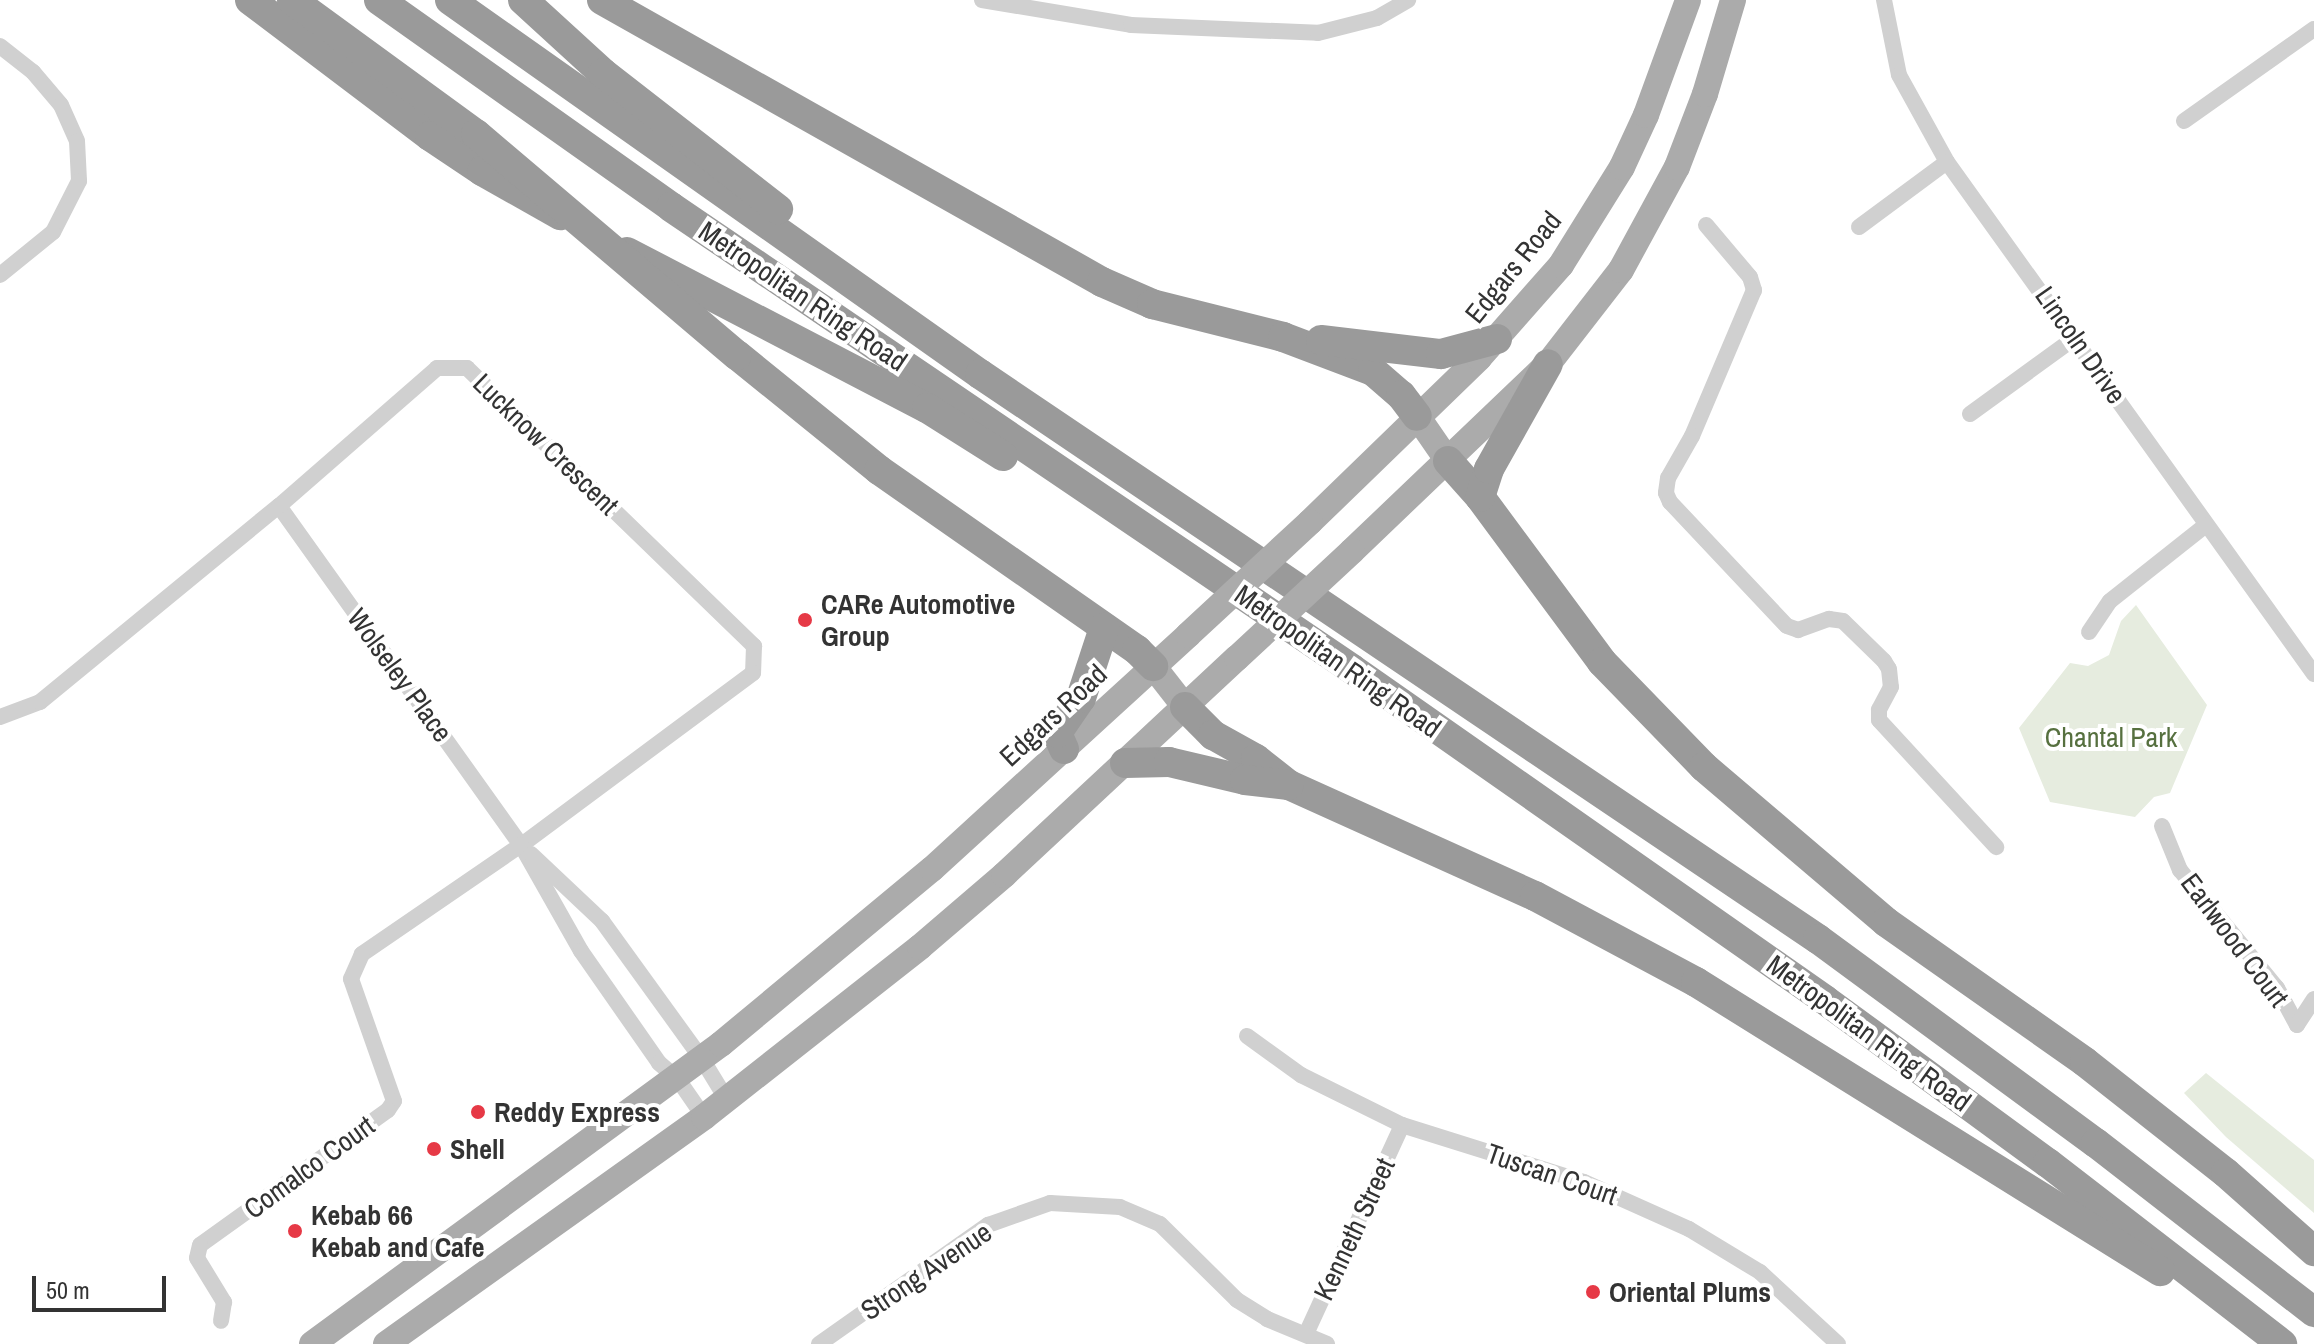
<!DOCTYPE html>
<style>
body{margin:0}
#map{position:relative;width:2314px;height:1344px;overflow:hidden;background:#fff;font-family:"Archivo Narrow",sans-serif}
div>[style]{position:absolute}
.green>*{inset:0;background:#e6ecdf}
.street>*{height:16px;margin:-8px;padding:0 8px;transform-origin:8px;border-radius:8px;background:#d0d0d0}
.primary>*{height:26px;margin:-13px;padding:0 13px;transform-origin:13px;border-radius:13px;background:#ababab}
.highway>*{height:30px;margin:-15px;padding:0 15px;transform-origin:15px;border-radius:15px;background:#9a9a9a}
.primary-bridge>*{height:26px;margin:-13px;padding:0 13px;transform-origin:13px;border-radius:13px;background:#ababab}
.highway-bridge>*{height:30px;margin:-15px;padding:0 15px;transform-origin:15px;border-radius:15px;background:#9a9a9a}
.dots>*{width:22px;height:22px;translate:-50% -50%;box-sizing:border-box;border:4px solid #fff;border-radius:50%}
span{translate:-50% -50%;white-space:nowrap;text-align:center;line-height:1.15;-webkit-text-stroke:8px #fff;paint-order:stroke}
.street-label{font-size:28px;color:#333}
.poi-label{font-size:28px;color:#333;font-weight:700}
.left{translate:0 -50%;text-align:left}
.park-label{font-size:28px;color:#56703f}
.scale{position:absolute;left:32px;top:1276px;width:134px;height:36px;box-sizing:border-box;border:4px solid #333;border-top:0;padding-left:10px;font-size:24px;line-height:28px;white-space:nowrap;color:#333;-webkit-text-stroke:6px #fff;paint-order:stroke}
</style>
<div id="map">
<div class="green">
<div style="clip-path:polygon(2136px 605px,2207px 705px,2170px 793px,2154px 797px,2135px 817px,2050px 802px,2019px 728px,2070px 663px,2088px 666px,2109px 655px,2121px 621px)"></div>
<div style="clip-path:polygon(2206px 1073px,2314px 1160px,2314px 1213px,2226px 1137px,2184px 1093px)"></div>
</div>
<div class="street">
<div style="left:982px;top:0;width:151px;rotate:9.5deg"></div>
<div style="left:1131px;top:25px;width:187px;rotate:2.4deg"></div>
<div style="left:1318px;top:33px;width:61px;rotate:-14.3deg"></div>
<div style="left:1377px;top:18px;width:36px;rotate:-30deg"></div>
<div style="left:1884px;top:0;width:76px;rotate:78.7deg"></div>
<div style="left:1899px;top:75px;width:99px;rotate:61.1deg"></div>
<div style="left:1947px;top:162px;width:630px;rotate:54.37deg"></div>
<div style="left:0;top:46px;width:42px;rotate:38.2deg"></div>
<div style="left:33px;top:72px;width:43px;rotate:49.7deg"></div>
<div style="left:61px;top:105px;width:39px;rotate:66deg"></div>
<div style="left:77px;top:141px;width:40px;rotate:87.1deg"></div>
<div style="left:79px;top:181px;width:57px;rotate:117deg"></div>
<div style="left:53px;top:232px;width:68px;rotate:140.9deg"></div>
<div style="left:2184px;top:121px;width:159px;rotate:-35.3deg"></div>
<div style="left:1706px;top:225px;width:68px;rotate:49.8deg"></div>
<div style="left:1750px;top:277px;width:14px;rotate:73deg"></div>
<div style="left:1754px;top:290px;width:159px;rotate:113deg"></div>
<div style="left:1692px;top:436px;width:48px;rotate:119.7deg"></div>
<div style="left:1668px;top:478px;width:15px;rotate:98deg"></div>
<div style="left:1666px;top:493px;width:10px;rotate:66deg"></div>
<div style="left:1670px;top:502px;width:170px;rotate:46.7deg"></div>
<div style="left:1787px;top:626px;width:12px;rotate:20deg"></div>
<div style="left:1798px;top:630px;width:33px;rotate:-20deg"></div>
<div style="left:1829px;top:619px;width:14px;rotate:8deg"></div>
<div style="left:1843px;top:621px;width:57px;rotate:44.3deg"></div>
<div style="left:1884px;top:661px;width:9px;rotate:58deg"></div>
<div style="left:1889px;top:669px;width:18px;rotate:84deg"></div>
<div style="left:1891px;top:687px;width:26px;rotate:118deg"></div>
<div style="left:1879px;top:710px;width:10px;rotate:90deg"></div>
<div style="left:1879px;top:720px;width:173px;rotate:47.3deg"></div>
<div style="left:1859px;top:227px;width:109px;rotate:-36.5deg"></div>
<div style="left:1970px;top:414px;width:131px;rotate:-36deg"></div>
<div style="left:279px;top:506px;width:417px;rotate:54.5deg"></div>
<div style="left:521px;top:845px;width:122px;rotate:60.5deg"></div>
<div style="left:581px;top:951px;width:136px;rotate:55.1deg"></div>
<div style="left:659px;top:1063px;width:23px;rotate:40deg"></div>
<div style="left:677px;top:1078px;width:47px;rotate:55.3deg"></div>
<div style="left:2089px;top:632px;width:37px;rotate:-56deg"></div>
<div style="left:2110px;top:601px;width:122px;rotate:-38.4deg"></div>
<div style="left:0;top:717px;width:43px;rotate:-20.6deg"></div>
<div style="left:40px;top:702px;width:309px;rotate:-39.4deg"></div>
<div style="left:279px;top:506px;width:210px;rotate:-41.1deg"></div>
<div style="left:437px;top:368px;width:30px"></div>
<div style="left:467px;top:368px;width:400px;rotate:44.1deg"></div>
<div style="left:754px;top:646px;width:27px;rotate:92deg"></div>
<div style="left:753px;top:673px;width:289px;rotate:143.4deg"></div>
<div style="left:521px;top:845px;width:193px;rotate:145.6deg"></div>
<div style="left:362px;top:954px;width:27px;rotate:114deg"></div>
<div style="left:351px;top:979px;width:129px;rotate:70.6deg"></div>
<div style="left:394px;top:1101px;width:11px;rotate:124deg"></div>
<div style="left:388px;top:1110px;width:231px;rotate:144.3deg"></div>
<div style="left:200px;top:1245px;width:13px;rotate:103deg"></div>
<div style="left:197px;top:1258px;width:52px;rotate:58.5deg"></div>
<div style="left:224px;top:1302px;width:19px;rotate:99deg"></div>
<div style="left:2162px;top:826px;width:48px;rotate:67.8deg"></div>
<div style="left:2180px;top:870px;width:153px;rotate:50.6deg"></div>
<div style="left:2277px;top:988px;width:42px;rotate:61.6deg"></div>
<div style="left:2297px;top:1025px;width:31px;rotate:-57deg"></div>
<div style="left:531px;top:854px;width:98px;rotate:43.3deg"></div>
<div style="left:602px;top:921px;width:170px;rotate:54.1deg"></div>
<div style="left:702px;top:1059px;width:48px;rotate:58.6deg"></div>
<div style="left:1247px;top:1036px;width:67px;rotate:35.8deg"></div>
<div style="left:1301px;top:1075px;width:113px;rotate:26.3deg"></div>
<div style="left:1402px;top:1125px;width:191px;rotate:17.4deg"></div>
<div style="left:1584px;top:1182px;width:115px;rotate:24.1deg"></div>
<div style="left:1689px;top:1229px;width:83px;rotate:31.2deg"></div>
<div style="left:1760px;top:1272px;width:106px;rotate:42.7deg"></div>
<div style="left:1306px;top:1334px;width:230px;rotate:-65.3deg"></div>
<div style="left:819px;top:1344px;width:207px;rotate:-35.2deg"></div>
<div style="left:988px;top:1225px;width:66px;rotate:-19.5deg"></div>
<div style="left:1050px;top:1203px;width:70px;rotate:3.3deg"></div>
<div style="left:1120px;top:1207px;width:43px;rotate:23deg"></div>
<div style="left:1160px;top:1224px;width:108px;rotate:44.6deg"></div>
<div style="left:1237px;top:1300px;width:36px;rotate:32deg"></div>
<div style="left:1267px;top:1319px;width:65px;rotate:22.6deg"></div>
</div>
<div class="primary">
<div style="left:1417px;top:416px;width:55px;rotate:55.4deg"></div>
<div style="left:1310px;top:522px;width:235px;rotate:-44.1deg"></div>
<div style="left:1479px;top:358px;width:124px;rotate:-48.6deg"></div>
<div style="left:1561px;top:265px;width:115px;rotate:-58.1deg"></div>
<div style="left:1622px;top:167px;width:57px;rotate:-65.2deg"></div>
<div style="left:1646px;top:115px;width:122px;rotate:-69.9deg"></div>
<div style="left:1352px;top:551px;width:271px;rotate:-43.7deg"></div>
<div style="left:1548px;top:364px;width:119px;rotate:-52.2deg"></div>
<div style="left:1621px;top:270px;width:117px;rotate:-61.5deg"></div>
<div style="left:1677px;top:167px;width:78px;rotate:-69deg"></div>
<div style="left:1705px;top:94px;width:98px;rotate:-73.4deg"></div>
<div style="left:1153px;top:666px;width:52px;rotate:52deg"></div>
<div style="left:312px;top:1344px;width:507px;rotate:-36.26deg"></div>
<div style="left:721px;top:1044px;width:274px;rotate:-39.7deg"></div>
<div style="left:932px;top:869px;width:347px;rotate:-42.4deg"></div>
<div style="left:386px;top:1344px;width:391px;rotate:-35.5deg"></div>
<div style="left:704px;top:1117px;width:275px;rotate:-38.2deg"></div>
<div style="left:920px;top:947px;width:111px;rotate:-40.6deg"></div>
<div style="left:1004px;top:875px;width:318px;rotate:-43deg"></div>
</div>
<div class="highway">
<div style="left:250px;top:0;width:226px;rotate:37.1deg"></div>
<div style="left:430px;top:136px;width:63px;rotate:33.9deg"></div>
<div style="left:482px;top:171px;width:90px;rotate:29.4deg"></div>
<div style="left:292px;top:0;width:228px;rotate:36.1deg"></div>
<div style="left:379px;top:0;width:358px;rotate:35.3deg"></div>
<div style="left:671px;top:207px;width:823px;rotate:34.15deg"></div>
<div style="left:1352px;top:669px;width:577px;rotate:34.98deg"></div>
<div style="left:1825px;top:1000px;width:276px;rotate:36.2deg"></div>
<div style="left:2048px;top:1163px;width:296px;rotate:37.7deg"></div>
<div style="left:450px;top:0;width:649px;rotate:35.21deg"></div>
<div style="left:980px;top:374px;width:1011px;rotate:33.99deg"></div>
<div style="left:1818px;top:939px;width:345px;rotate:36.3deg"></div>
<div style="left:2096px;top:1143px;width:276px;rotate:37.8deg"></div>
<div style="left:523px;top:0;width:108px;rotate:42.4deg"></div>
<div style="left:603px;top:73px;width:222px;rotate:37.9deg"></div>
<div style="left:602px;top:0;width:574px;rotate:29.42deg"></div>
<div style="left:1102px;top:282px;width:55px;rotate:23.7deg"></div>
<div style="left:1152px;top:304px;width:135px;rotate:14.1deg"></div>
<div style="left:1283px;top:337px;width:96px;rotate:20.7deg"></div>
<div style="left:1373px;top:371px;width:37px;rotate:41deg"></div>
<div style="left:1401px;top:395px;width:26px;rotate:53deg"></div>
<div style="left:627px;top:252px;width:338px;rotate:27.5deg"></div>
<div style="left:927px;top:408px;width:90px;rotate:32.3deg"></div>
<div style="left:1321px;top:340px;width:121px;rotate:6.7deg"></div>
<div style="left:1441px;top:354px;width:58px;rotate:-15deg"></div>
<div style="left:737px;top:355px;width:183px;rotate:39deg"></div>
<div style="left:879px;top:470px;width:315px;rotate:34.9deg"></div>
<div style="left:1137px;top:650px;width:23px;rotate:45deg"></div>
<div style="left:1448px;top:461px;width:48px;rotate:48.4deg"></div>
<div style="left:1480px;top:497px;width:205px;rotate:53.5deg"></div>
<div style="left:1602px;top:662px;width:146px;rotate:45.8deg"></div>
<div style="left:1704px;top:767px;width:239px;rotate:40.4deg"></div>
<div style="left:1886px;top:922px;width:243px;rotate:35.1deg"></div>
<div style="left:2085px;top:1062px;width:179px;rotate:38.2deg"></div>
<div style="left:2226px;top:1173px;width:118px;rotate:41.6deg"></div>
<div style="left:1480px;top:497px;width:29px;rotate:-72deg"></div>
<div style="left:1489px;top:469px;width:120px;rotate:-60.7deg"></div>
<div style="left:1185px;top:707px;width:40px;rotate:45deg"></div>
<div style="left:1213px;top:735px;width:49px;rotate:29.2deg"></div>
<div style="left:1256px;top:759px;width:42px;rotate:38.2deg"></div>
<div style="left:1289px;top:785px;width:270px;rotate:24.3deg"></div>
<div style="left:1535px;top:896px;width:183px;rotate:28.1deg"></div>
<div style="left:1696px;top:982px;width:547px;rotate:31.92deg"></div>
<div style="left:1064px;top:749px;width:17px;rotate:-114deg"></div>
<div style="left:1057px;top:733px;width:42px;rotate:-55.6deg"></div>
<div style="left:1081px;top:698px;width:74px;rotate:-71.8deg"></div>
<div style="left:1125px;top:763px;width:44px;rotate:-1.3deg"></div>
<div style="left:1169px;top:762px;width:78px;rotate:13.3deg"></div>
<div style="left:1245px;top:780px;width:44px;rotate:6.5deg"></div>
</div>
<div class="primary-bridge">
<div style="left:1188px;top:635px;width:166px;rotate:-42.8deg"></div>
<div style="left:1237px;top:658px;width:157px;rotate:-42.9deg"></div>
</div>
<div class="highway-bridge">
<div style="left:476px;top:134px;width:342px;rotate:40.3deg"></div>
</div>
<div class="dots">
<div style="left:805px;top:620px;background:#e63946"></div>
<div style="left:478px;top:1112px;background:#e63946"></div>
<div style="left:434px;top:1149px;background:#e63946"></div>
<div style="left:295px;top:1231px;background:#e63946"></div>
<div style="left:1593px;top:1292px;background:#e63946"></div>
</div>
<div class="street-label">
<span style="left:1513px;top:267px;rotate:-51deg">Edgars Road</span>
<span style="left:803px;top:296px;rotate:34deg">Metropolitan Ring Road</span>
<span style="left:2081px;top:345px;rotate:55deg">Lincoln Drive</span>
<span style="left:546px;top:444px;rotate:44deg">Lucknow Crescent</span>
<span style="left:1338px;top:661px;rotate:35deg">Metropolitan Ring Road</span>
<span style="left:400px;top:675px;rotate:54deg">Wolseley Place</span>
<span style="left:1053px;top:715px;rotate:-43deg">Edgars Road</span>
<span style="left:2235px;top:940px;rotate:53deg">Earlwood Court</span>
<span style="left:1869px;top:1033px;rotate:36deg">Metropolitan Ring Road</span>
<span style="left:309px;top:1167px;rotate:-36deg">Comalco Court</span>
<span style="left:1552px;top:1174px;rotate:19deg">Tuscan Court</span>
<span style="left:1354px;top:1229px;rotate:-65deg">Kenneth Street</span>
<span style="left:926px;top:1271px;rotate:-34deg">Strong Avenue</span>
</div>
<div class="poi-label">
<span class="left" style="left:821px;top:620px">CARe Automotive<br>Group</span>
<span class="left" style="left:494px;top:1112px">Reddy Express</span>
<span class="left" style="left:450px;top:1149px">Shell</span>
<span class="left" style="left:311px;top:1231px">Kebab 66<br>Kebab and Cafe</span>
<span class="left" style="left:1609px;top:1292px">Oriental Plums</span>
</div>
<div class="park-label">
<span style="left:2111px;top:737px">Chantal Park</span>
</div>
<div class="scale">50 m</div>
</div>
